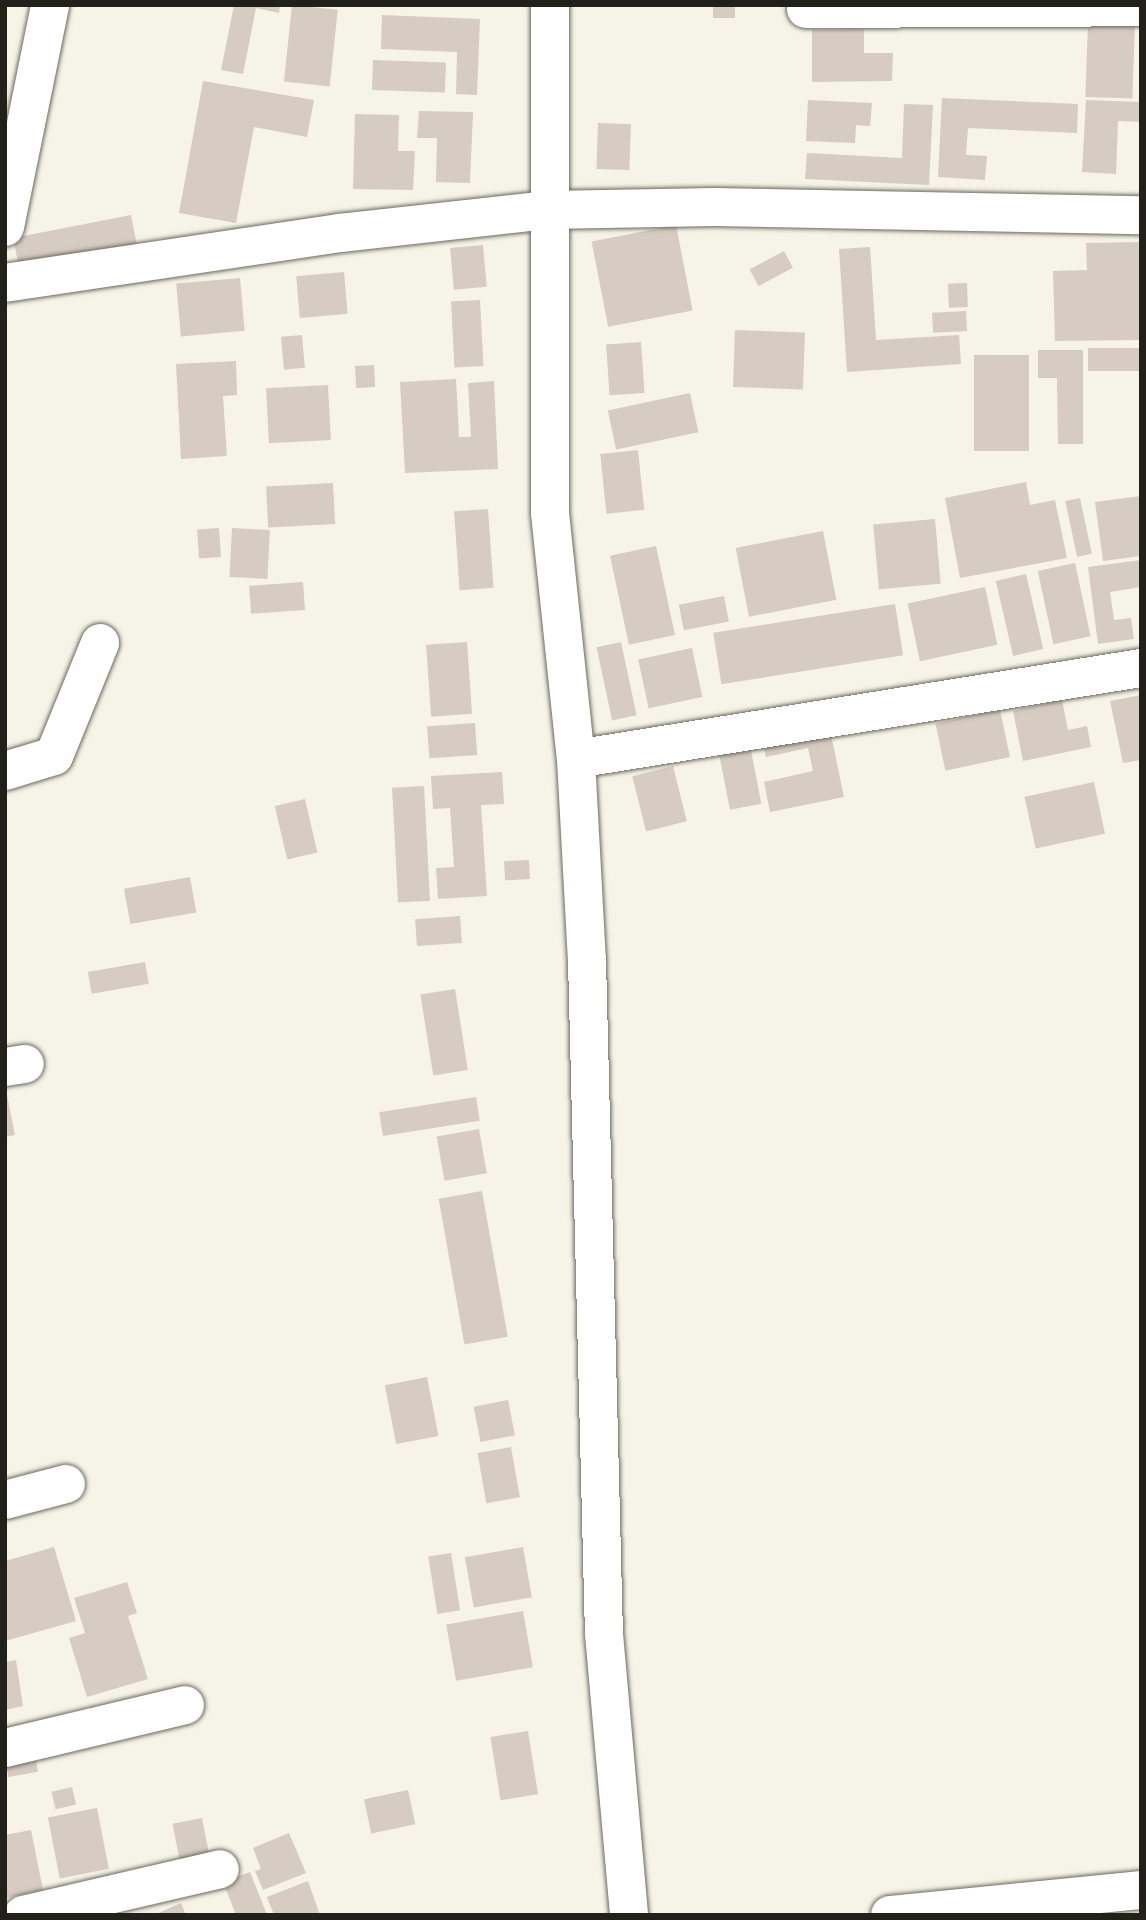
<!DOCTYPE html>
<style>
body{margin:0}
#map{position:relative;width:1146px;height:1920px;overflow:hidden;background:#f6f4e7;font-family:"Space Grotesk",sans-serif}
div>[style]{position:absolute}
.building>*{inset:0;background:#d6ccc2;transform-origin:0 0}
.roads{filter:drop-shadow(0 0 2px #6b695e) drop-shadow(0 0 2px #6b695e)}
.minor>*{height:38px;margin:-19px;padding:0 19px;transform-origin:19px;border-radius:19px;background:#fff}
span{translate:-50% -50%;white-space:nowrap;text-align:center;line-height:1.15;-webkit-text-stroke:6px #fff;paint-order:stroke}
.frame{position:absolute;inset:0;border:7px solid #21201b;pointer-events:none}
</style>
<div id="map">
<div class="building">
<div style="clip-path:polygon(234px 5px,280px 5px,279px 13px,256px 8px,243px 74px,221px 70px)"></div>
<div style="left:292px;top:5px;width:46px;height:77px;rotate:6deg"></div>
<div style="left:713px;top:5px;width:22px;height:13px"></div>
<div style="clip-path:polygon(382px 15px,480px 19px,477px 95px,456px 94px,457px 52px,381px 49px)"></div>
<div style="left:1088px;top:22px;width:47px;height:75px;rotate:2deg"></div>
<div style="clip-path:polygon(864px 29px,864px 53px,893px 53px,892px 81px,812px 82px,812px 30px)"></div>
<div style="left:373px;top:60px;width:73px;height:30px;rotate:2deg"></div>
<div style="clip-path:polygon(203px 81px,314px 100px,307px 137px,254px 127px,236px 223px,179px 213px)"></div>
<div style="clip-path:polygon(942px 98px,1078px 104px,1077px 133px,968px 128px,966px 155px,987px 156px,985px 180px,938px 177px)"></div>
<div style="clip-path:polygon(808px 100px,872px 103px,870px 126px,856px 125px,855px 143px,806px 141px)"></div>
<div style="clip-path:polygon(1086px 100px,1141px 102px,1141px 122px,1118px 121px,1116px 174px,1082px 172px)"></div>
<div style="clip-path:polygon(904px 104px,933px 105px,929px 185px,805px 179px,807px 153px,902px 158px)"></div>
<div style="clip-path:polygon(419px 111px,473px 112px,470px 183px,436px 182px,437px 138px,417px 138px)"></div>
<div style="clip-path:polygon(355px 114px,399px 115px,398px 151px,415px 151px,413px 190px,353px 189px)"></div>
<div style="left:598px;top:123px;width:33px;height:46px;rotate:2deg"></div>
<div style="left:131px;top:215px;width:32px;height:120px;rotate:79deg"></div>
<div style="left:676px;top:225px;width:87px;height:86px;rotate:79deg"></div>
<div style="clip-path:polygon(1141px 242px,1141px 340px,1055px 341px,1053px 271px,1087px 270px,1086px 243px)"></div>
<div style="left:483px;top:245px;width:42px;height:33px;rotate:85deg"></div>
<div style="clip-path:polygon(870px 247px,876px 340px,959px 335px,961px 364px,847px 372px,839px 249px)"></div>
<div style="left:784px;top:251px;width:19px;height:39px;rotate:62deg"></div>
<div style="left:344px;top:272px;width:42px;height:48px;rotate:85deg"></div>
<div style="left:240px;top:278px;width:53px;height:64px;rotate:85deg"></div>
<div style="left:967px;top:283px;width:24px;height:19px;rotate:88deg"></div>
<div style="left:480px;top:300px;width:66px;height:29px;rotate:87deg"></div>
<div style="left:966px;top:311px;width:20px;height:34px;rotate:87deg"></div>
<div style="left:735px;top:330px;width:70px;height:57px;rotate:2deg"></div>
<div style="left:302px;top:335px;width:33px;height:21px;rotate:85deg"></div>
<div style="left:641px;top:342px;width:51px;height:35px;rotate:86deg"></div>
<div style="left:1088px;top:348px;width:53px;height:23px"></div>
<div style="clip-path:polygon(1038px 350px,1083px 350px,1083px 444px,1058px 444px,1057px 378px,1038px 378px)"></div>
<div style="left:974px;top:355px;width:55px;height:96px"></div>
<div style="clip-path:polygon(236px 361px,237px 395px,223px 396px,227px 456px,181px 459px,176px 364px)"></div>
<div style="left:374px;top:365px;width:22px;height:19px;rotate:87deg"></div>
<div style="clip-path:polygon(456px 379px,459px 437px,471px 437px,468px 383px,494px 381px,498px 469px,405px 473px,400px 382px)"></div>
<div style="left:328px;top:385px;width:55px;height:62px;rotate:87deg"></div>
<div style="left:690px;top:393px;width:40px;height:84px;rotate:78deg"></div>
<div style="left:638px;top:450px;width:60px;height:38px;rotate:84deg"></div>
<div style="clip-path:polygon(1026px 482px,1030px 505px,1055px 500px,1067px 558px,960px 578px,945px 498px)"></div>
<div style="left:333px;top:483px;width:41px;height:67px;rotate:87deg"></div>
<div style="clip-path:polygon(1141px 496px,1141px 556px,1103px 561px,1095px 502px)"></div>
<div style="left:1080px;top:498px;width:57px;height:15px;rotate:78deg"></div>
<div style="left:488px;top:509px;width:79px;height:34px;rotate:86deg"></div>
<div style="left:935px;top:519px;width:65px;height:62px;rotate:85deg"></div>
<div style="left:219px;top:528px;width:29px;height:22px;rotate:86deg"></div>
<div style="left:232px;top:528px;width:38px;height:49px;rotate:3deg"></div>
<div style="left:823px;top:531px;width:70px;height:89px;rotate:79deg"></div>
<div style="left:656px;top:546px;width:91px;height:47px;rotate:78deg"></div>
<div style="clip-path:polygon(1141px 560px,1141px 587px,1110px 592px,1114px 620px,1131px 618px,1134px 639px,1098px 644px,1088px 567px)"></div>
<div style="left:1075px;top:563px;width:75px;height:38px;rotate:78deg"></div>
<div style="left:1026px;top:574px;width:77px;height:31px;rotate:77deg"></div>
<div style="left:303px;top:582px;width:28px;height:54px;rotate:86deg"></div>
<div style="left:985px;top:587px;width:59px;height:79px;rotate:78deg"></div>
<div style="left:724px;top:596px;width:26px;height:46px;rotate:79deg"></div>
<div style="left:895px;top:604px;width:52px;height:184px;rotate:81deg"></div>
<div style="left:467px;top:642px;width:72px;height:41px;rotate:86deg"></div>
<div style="left:621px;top:642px;width:75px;height:25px;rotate:78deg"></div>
<div style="left:692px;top:648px;width:50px;height:55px;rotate:78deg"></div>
<div style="clip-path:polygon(1141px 695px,1141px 760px,1123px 763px,1110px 701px)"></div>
<div style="clip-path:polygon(1062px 700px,1068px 730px,1087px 726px,1091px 747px,1023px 761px,1013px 711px)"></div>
<div style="left:1000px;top:710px;width:48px;height:66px;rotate:78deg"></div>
<div style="left:475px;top:723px;width:32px;height:48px;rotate:86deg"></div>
<div style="clip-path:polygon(829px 725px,844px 797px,770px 812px,764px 782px,813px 771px,808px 748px,766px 757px,762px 739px)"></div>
<div style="left:748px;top:735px;width:70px;height:32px;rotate:79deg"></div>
<div style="left:673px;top:766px;width:57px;height:42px;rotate:76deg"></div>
<div style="clip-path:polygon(502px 772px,504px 804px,481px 805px,487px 896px,438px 899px,436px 868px,454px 867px,450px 808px,433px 809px,431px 776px)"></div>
<div style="left:1094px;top:782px;width:53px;height:71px;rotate:78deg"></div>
<div style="left:424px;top:786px;width:115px;height:32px;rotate:87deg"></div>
<div style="left:305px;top:799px;width:55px;height:31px;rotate:77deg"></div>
<div style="left:529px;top:860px;width:19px;height:25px;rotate:87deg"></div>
<div style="left:190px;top:877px;width:36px;height:67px;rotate:80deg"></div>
<div style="left:460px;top:916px;width:27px;height:45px;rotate:86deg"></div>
<div style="left:145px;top:962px;width:22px;height:58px;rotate:80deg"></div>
<div style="left:455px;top:989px;width:82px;height:35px;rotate:81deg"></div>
<div style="clip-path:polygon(5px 1085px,15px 1135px,5px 1137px)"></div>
<div style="left:476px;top:1097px;width:24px;height:98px;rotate:81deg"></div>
<div style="left:479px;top:1129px;width:45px;height:43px;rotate:80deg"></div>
<div style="left:482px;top:1191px;width:148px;height:44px;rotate:80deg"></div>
<div style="left:427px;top:1377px;width:60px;height:43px;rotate:79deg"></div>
<div style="left:508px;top:1400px;width:36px;height:35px;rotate:79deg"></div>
<div style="left:511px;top:1447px;width:51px;height:34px;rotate:80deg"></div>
<div style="clip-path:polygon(54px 1547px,76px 1621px,5px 1641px,5px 1561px)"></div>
<div style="left:523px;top:1547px;width:51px;height:59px;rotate:80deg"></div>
<div style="left:451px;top:1553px;width:58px;height:23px;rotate:81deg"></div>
<div style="clip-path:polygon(127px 1582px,137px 1613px,128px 1616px,148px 1679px,87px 1697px,69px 1638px,85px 1633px,74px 1598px)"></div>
<div style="left:523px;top:1611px;width:57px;height:78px;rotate:80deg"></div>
<div style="clip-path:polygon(16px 1660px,23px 1706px,5px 1710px,5px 1662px)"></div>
<div style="left:528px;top:1731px;width:64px;height:38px;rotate:81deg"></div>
<div style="left:35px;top:1755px;width:17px;height:30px;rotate:80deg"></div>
<div style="left:72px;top:1787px;width:18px;height:21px;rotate:77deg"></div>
<div style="left:408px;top:1790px;width:35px;height:45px;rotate:78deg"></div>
<div style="left:97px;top:1808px;width:62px;height:50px;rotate:79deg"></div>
<div style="left:202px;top:1818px;width:37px;height:30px;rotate:79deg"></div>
<div style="clip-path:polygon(31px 1830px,43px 1890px,5px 1898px,5px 1835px)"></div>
<div style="clip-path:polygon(289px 1833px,306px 1873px,263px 1890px,255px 1871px,261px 1869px,253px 1848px)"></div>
<div style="clip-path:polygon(250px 1872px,267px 1915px,236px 1915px,223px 1882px)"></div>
<div style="clip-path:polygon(308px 1881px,320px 1915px,274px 1915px,267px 1897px)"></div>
<div style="clip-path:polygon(181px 1903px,186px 1915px,154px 1915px)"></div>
</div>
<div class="roads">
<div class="minor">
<div style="left:550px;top:5px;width:508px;rotate:90deg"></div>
<div style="left:550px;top:513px;width:247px;rotate:84deg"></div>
<div style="left:576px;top:759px;width:201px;rotate:86.9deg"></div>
<div style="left:587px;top:960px;width:674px;rotate:88.56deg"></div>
<div style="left:604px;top:1634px;width:282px;rotate:84.9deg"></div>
<div style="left:806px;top:9px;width:335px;rotate:-0.3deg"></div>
<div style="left:5px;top:227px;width:227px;rotate:-78.5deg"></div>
<div style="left:5px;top:283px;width:339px;rotate:-8.5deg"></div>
<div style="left:340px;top:233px;width:208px;rotate:-6.3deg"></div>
<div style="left:547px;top:210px;width:168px;rotate:-1deg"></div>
<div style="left:715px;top:207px;width:426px;rotate:1.1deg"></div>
<div style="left:576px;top:759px;width:572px;rotate:-9.15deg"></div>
<div style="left:5px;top:771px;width:51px;rotate:-17deg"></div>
<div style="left:54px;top:756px;width:122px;rotate:-67.8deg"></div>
<div style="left:5px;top:1067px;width:20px;rotate:-9deg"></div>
<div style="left:5px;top:1500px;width:63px;rotate:-14.7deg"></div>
<div style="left:5px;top:1748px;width:185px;rotate:-13.4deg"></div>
<div style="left:23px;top:1915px;width:202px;rotate:-13.1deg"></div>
<div style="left:890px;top:1915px;width:252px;rotate:-5.7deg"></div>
</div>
</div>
<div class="frame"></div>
</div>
